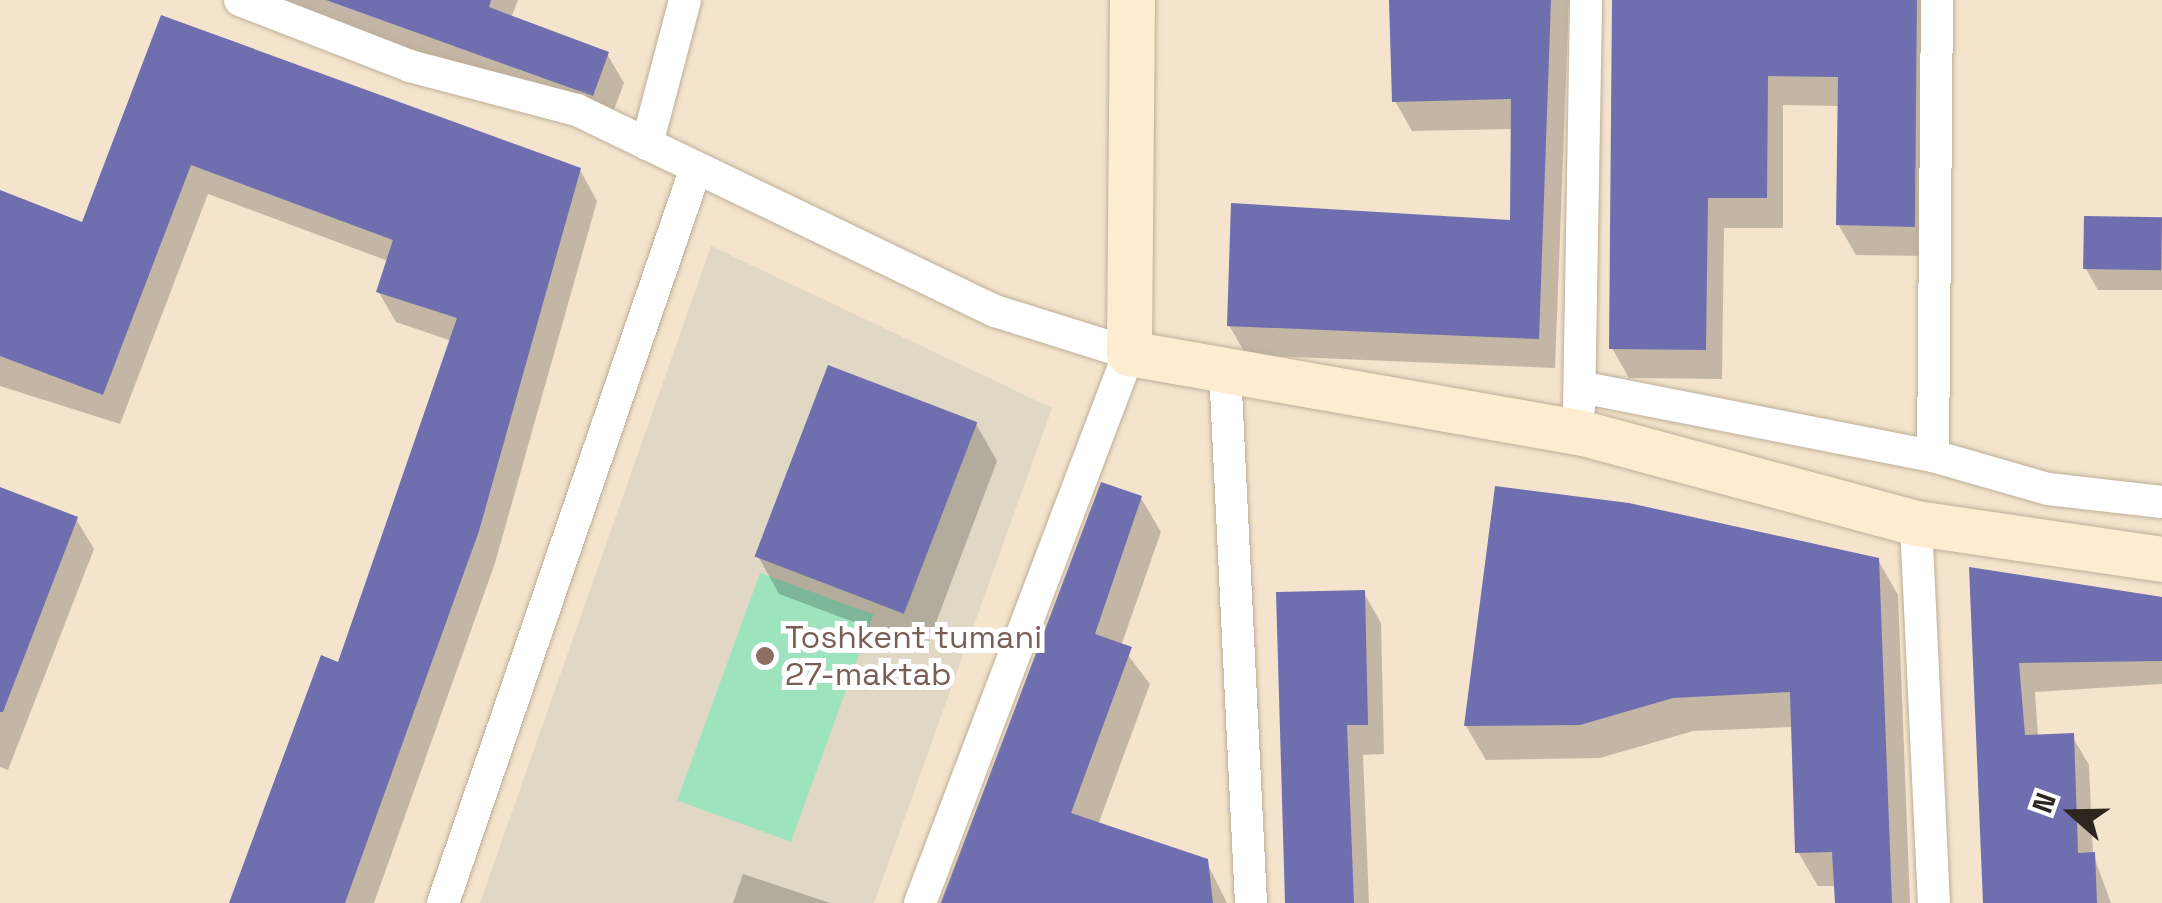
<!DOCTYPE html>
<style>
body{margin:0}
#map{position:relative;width:2162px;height:903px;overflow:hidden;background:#f4e4cd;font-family:"Space Grotesk",sans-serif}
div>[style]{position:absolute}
.education>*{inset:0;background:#e0d8c4}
.green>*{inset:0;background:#9de4be;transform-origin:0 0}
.shadow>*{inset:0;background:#0003}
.building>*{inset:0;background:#6f6faf;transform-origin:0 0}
.roads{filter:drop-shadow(0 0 2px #bdae98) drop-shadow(0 0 2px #bdae98)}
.street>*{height:32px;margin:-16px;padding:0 16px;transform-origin:16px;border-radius:16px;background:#fff}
.secondary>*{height:45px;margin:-22.5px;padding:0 22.5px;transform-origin:22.5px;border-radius:22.5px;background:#feecd0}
.dots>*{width:28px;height:28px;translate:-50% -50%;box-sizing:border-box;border:5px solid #fff;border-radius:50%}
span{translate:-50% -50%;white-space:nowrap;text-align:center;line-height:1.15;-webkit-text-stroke:10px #fff;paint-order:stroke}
.education-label{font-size:32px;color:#785e54}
.left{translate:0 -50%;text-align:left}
.north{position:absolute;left:2022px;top:763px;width:100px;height:100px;-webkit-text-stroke:8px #fff;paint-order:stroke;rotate:290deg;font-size:28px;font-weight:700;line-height:40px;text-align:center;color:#2c261e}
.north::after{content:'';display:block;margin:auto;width:35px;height:45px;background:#2c261e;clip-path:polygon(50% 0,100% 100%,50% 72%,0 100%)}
</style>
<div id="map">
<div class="education">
<div style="clip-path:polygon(711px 246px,1052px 408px,874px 903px,480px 903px)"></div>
</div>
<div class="green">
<div style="left:760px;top:573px;width:121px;height:242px;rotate:20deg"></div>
</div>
<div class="shadow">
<div style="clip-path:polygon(260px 0,518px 0,511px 18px,607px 54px,624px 83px,609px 123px)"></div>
<div style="clip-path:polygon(1391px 0,1569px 0,1555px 368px,1246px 355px,1229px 325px,1512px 223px,1513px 129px,1412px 131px,1395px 101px)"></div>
<div style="clip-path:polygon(1614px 0,1942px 0,1931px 256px,1856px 255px,1838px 224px,1840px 106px,1783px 105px,1783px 228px,1724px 228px,1722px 379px,1629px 378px,1612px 348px)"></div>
<div style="clip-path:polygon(162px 18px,580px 170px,597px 201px,495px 563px,374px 903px,233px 903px,340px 665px,452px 341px,396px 322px,378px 291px,388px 261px,208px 194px,120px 424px,0 386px,0 193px,84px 225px)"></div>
<div style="clip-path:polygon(2162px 218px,2162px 290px,2098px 290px,2086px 269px)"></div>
<div style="clip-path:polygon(976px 424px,997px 461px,926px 649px,779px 594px,758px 556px)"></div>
<div style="clip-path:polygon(1103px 485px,1141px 498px,1161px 532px,1121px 646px,1150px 684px,1098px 825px,1206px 861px,1227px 903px,940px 903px)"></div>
<div style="clip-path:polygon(0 490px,76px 519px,94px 549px,8px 770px,0 767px)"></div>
<div style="clip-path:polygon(1878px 560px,1898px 595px,1910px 903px,1838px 903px,1837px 886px,1818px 886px,1798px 852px,1793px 727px,1693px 731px,1600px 758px,1486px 760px,1466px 726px)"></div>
<div style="clip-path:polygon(1972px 570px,2162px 597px,2162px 684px,2035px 692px,2038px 737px,2072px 736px,2089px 765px,2093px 854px,2111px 903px,1986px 903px)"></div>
<div style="clip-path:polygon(1364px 593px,1381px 623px,1384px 754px,1363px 755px,1369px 903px,1288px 903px)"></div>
<div style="clip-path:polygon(743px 874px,830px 903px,733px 903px)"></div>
</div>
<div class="building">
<div style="clip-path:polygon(326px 0,491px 0,489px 7px,609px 52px,593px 96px)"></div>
<div style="clip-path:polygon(1389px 0,1551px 0,1539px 339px,1227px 326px,1231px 203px,1510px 220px,1511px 99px,1392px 102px)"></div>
<div style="clip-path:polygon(1612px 0,1917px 0,1915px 227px,1836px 225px,1838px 77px,1768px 76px,1767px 198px,1708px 198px,1706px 350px,1609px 349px)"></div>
<div style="clip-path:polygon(161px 15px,581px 168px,479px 531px,345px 903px,229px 903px,321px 655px,338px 662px,457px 318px,376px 292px,393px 240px,191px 165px,103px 395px,0 356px,0 190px,82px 222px)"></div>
<div style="left:2084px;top:216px;width:78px;height:53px;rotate:1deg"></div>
<div style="left:828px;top:365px;width:160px;height:205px;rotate:21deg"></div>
<div style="clip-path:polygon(1101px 482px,1142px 496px,1095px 634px,1132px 647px,1071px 813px,1208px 859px,1213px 903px,941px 903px)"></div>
<div style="clip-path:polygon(1495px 486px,1629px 503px,1879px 558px,1892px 903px,1835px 903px,1832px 852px,1795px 853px,1790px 692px,1673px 698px,1580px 725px,1464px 726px)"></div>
<div style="clip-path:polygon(0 487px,78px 517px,3px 712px,0 712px)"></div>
<div style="clip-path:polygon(1969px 567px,2162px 597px,2162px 661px,2019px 663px,2025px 735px,2074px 733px,2078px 853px,2095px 852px,2097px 903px,1983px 903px)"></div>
<div style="clip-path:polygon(1365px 590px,1368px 725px,1347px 725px,1354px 903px,1285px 903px,1276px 592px)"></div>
</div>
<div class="roads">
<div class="street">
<div style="left:240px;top:0;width:182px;rotate:21.2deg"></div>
<div style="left:410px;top:66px;width:173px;rotate:14.8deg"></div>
<div style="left:577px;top:110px;width:464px;rotate:25.7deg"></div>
<div style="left:995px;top:311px;width:140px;rotate:17.4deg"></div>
<div style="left:1129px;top:353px;width:588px;rotate:110.81deg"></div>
<div style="left:647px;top:144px;width:149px;rotate:-75.2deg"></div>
<div style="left:1225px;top:370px;width:534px;rotate:87.21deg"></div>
<div style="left:1580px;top:387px;width:360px;rotate:11.1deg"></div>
<div style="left:1933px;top:456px;width:456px;rotate:-89.5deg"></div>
<div style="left:1579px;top:408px;width:408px;rotate:-89deg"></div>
<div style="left:1933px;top:456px;width:120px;rotate:16deg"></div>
<div style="left:2048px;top:489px;width:115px;rotate:6.5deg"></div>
<div style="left:1916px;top:523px;width:380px;rotate:87.3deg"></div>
<div style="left:443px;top:903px;width:777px;rotate:-71.01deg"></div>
</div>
<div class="secondary">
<div style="left:1132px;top:0;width:353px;rotate:90.5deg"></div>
<div style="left:1129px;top:353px;width:457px;rotate:10deg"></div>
<div style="left:1579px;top:432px;width:349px;rotate:15.1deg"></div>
<div style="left:1916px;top:523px;width:249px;rotate:8.3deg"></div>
</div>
</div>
<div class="dots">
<div style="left:765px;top:656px;background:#8d6e63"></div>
</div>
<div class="education-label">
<span class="left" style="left:785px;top:656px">Toshkent tumani<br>27-maktab</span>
</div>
<div class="north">N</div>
</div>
